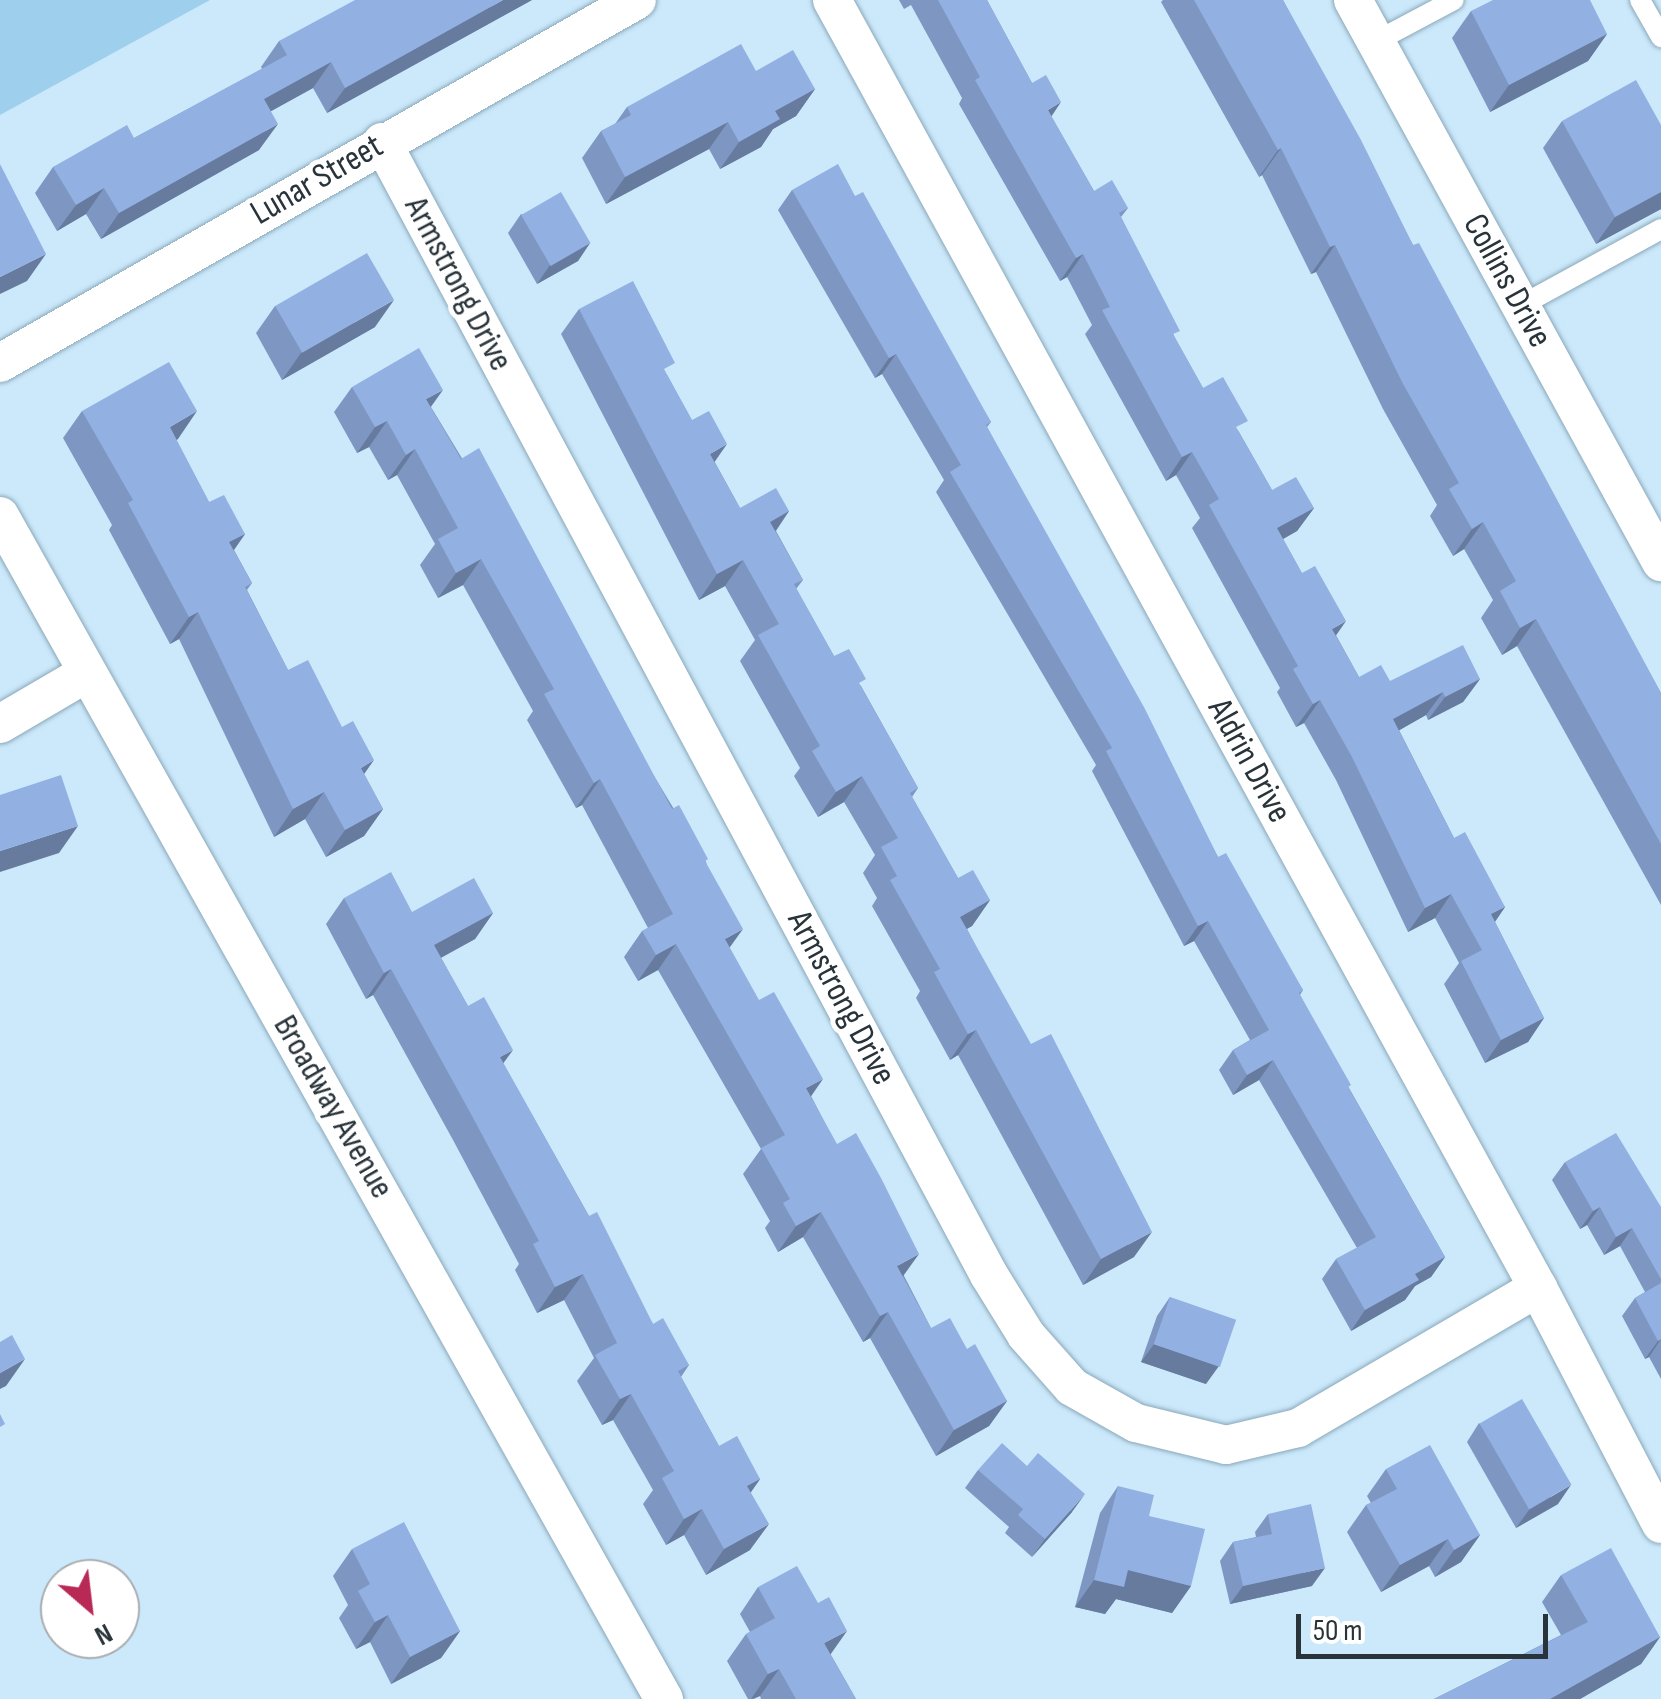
<!DOCTYPE html>
<style>
body{margin:0}
#map{position:relative;width:1661px;height:1699px;overflow:hidden;background:#cbe9fb;font-family:"Sofia Sans Condensed",sans-serif}
div>[style]{position:absolute}
.green>*{inset:0;background:#9ed0ed}
.roads{filter:drop-shadow(0 0 2px #8ba8b9) drop-shadow(0 0 2px #8ba8b9)}
.service>*{height:20px;margin:-10px;padding:0 10px;transform-origin:10px;border-radius:10px;background:#fff}
.minor>*{height:38px;margin:-19px;padding:0 19px;transform-origin:19px;border-radius:19px;background:#fff}
.wall>*{inset:0;background:#7e97c2}
.shaded-wall>*{inset:0;background:#667b9e}
.building>*{inset:0;background:#92b0e1;transform-origin:0 0}
span{translate:-50% -50%;white-space:nowrap;text-align:center;line-height:1.15;-webkit-text-stroke:10px #fff;paint-order:stroke}
.street-label{font-size:35px;color:#28333a}
.north{position:absolute;left:40px;top:1559px;width:100px;height:100px;box-sizing:border-box;background:#fff;border:2px solid #a9adb0;border-radius:50%;rotate:152deg;font-size:28px;font-weight:700;line-height:40px;text-align:center;color:#28333a}
.north::after{content:'';display:block;margin:auto;width:35px;height:45px;background:#b82956;clip-path:polygon(50% 0,100% 100%,50% 72%,0 100%)}
.scale{position:absolute;left:1296px;top:1614px;width:252px;height:45px;box-sizing:border-box;border:5px solid #28333a;border-top:0;padding-left:12px;font-size:30px;line-height:35px;white-space:nowrap;color:#28333a;-webkit-text-stroke:8px #fff;paint-order:stroke}
</style>
<div id="map">
<div class="green">
<div style="clip-path:polygon(0 0,210px 0,0 115px)"></div>
</div>
<div class="roads">
<div class="service">
<div style="left:1640px;top:0;width:43px;rotate:60.4deg"></div>
<div style="left:1375px;top:42px;width:89px;rotate:-28deg"></div>
<div style="left:1520px;top:306px;width:161px;rotate:-28.6deg"></div>
</div>
<div class="minor">
<div style="left:832px;top:0;width:1469px;rotate:61.27deg"></div>
<div style="left:1538px;top:1288px;width:266px;rotate:62.5deg"></div>
<div style="left:1353px;top:0;width:641px;rotate:61.28deg"></div>
<div style="left:382px;top:142px;width:1285px;rotate:61.82deg"></div>
<div style="left:989px;top:1275px;width:70px;rotate:58.3deg"></div>
<div style="left:1026px;top:1335px;width:69px;rotate:48.5deg"></div>
<div style="left:1072px;top:1387px;width:73px;rotate:29.4deg"></div>
<div style="left:1136px;top:1423px;width:93px;rotate:13.7deg"></div>
<div style="left:1226px;top:1445px;width:74px;rotate:-13.3deg"></div>
<div style="left:1298px;top:1428px;width:278px;rotate:-30.3deg"></div>
<div style="left:0;top:363px;width:733px;rotate:-29.68deg"></div>
<div style="left:0;top:516px;width:1357px;rotate:60.7deg"></div>
<div style="left:0;top:724px;width:101px;rotate:-30.4deg"></div>
</div>
</div>
<div class="wall">
<div style="clip-path:polygon(532px 0,327px 113px,313px 88px,271px 111px,259px 150px,101px 239px,86px 214px,57px 231px,35px 193px,53px 167px,134px 138px,262px 69px,261px 67px,279px 41px)"></div>
<div style="clip-path:polygon(899px 0,987px 0,1032px 83px,1094px 191px,1128px 208px,1121px 217px,1175px 338px,1203px 388px,1239px 432px,1272px 490px,1314px 508px,1297px 531px,1283px 539px,1359px 677px,1390px 681px,1480px 679px,1463px 702px,1428px 720px,1426px 715px,1399px 730px,1454px 838px,1505px 907px,1495px 922px,1544px 1018px,1528px 1042px,1485px 1063px,1444px 984px,1459px 963px,1435px 918px,1408px 932px,1336px 780px,1304px 723px,1296px 727px,1277px 692px,1280px 688px,1192px 528px,1200px 518px,1176px 475px,1166px 481px,1085px 334px,1092px 325px,1067px 277px,1060px 281px,959px 104px,962px 98px,911px 5px,904px 9px)"></div>
<div style="clip-path:polygon(1163px 0,1283px 0,1413px 245px,1661px 693px,1661px 905px,1517px 646px,1502px 655px,1481px 618px,1493px 600px,1464px 549px,1453px 556px,1430px 516px,1437px 505px,1383px 409px,1316px 272px,1311px 274px,1262px 175px,1259px 177px,1161px 2px)"></div>
<div style="clip-path:polygon(1471px 11px,1607px 34px,1588px 61px,1490px 112px,1452px 38px)"></div>
<div style="clip-path:polygon(756px 71px,815px 89px,796px 116px,773px 129px,761px 147px,720px 169px,709px 149px,606px 204px,582px 158px,601px 131px,615px 124px,627px 107px)"></div>
<div style="clip-path:polygon(1562px 121px,1661px 125px,1661px 209px,1596px 244px,1543px 148px)"></div>
<div style="clip-path:polygon(792px 190px,855px 196px,991px 422px,987px 427px,1218px 857px,1303px 990px,1300px 995px,1349px 1088px,1445px 1257px,1431px 1277px,1415px 1286px,1405px 1300px,1351px 1331px,1322px 1279px,1336px 1259px,1357px 1248px,1259px 1080px,1233px 1095px,1219px 1070px,1233px 1050px,1250px 1040px,1194px 941px,1184px 946px,1092px 771px,1096px 765px,936px 492px,944px 480px,882px 374px,875px 378px,778px 210px)"></div>
<div style="clip-path:polygon(521px 214px,590px 243px,578px 261px,537px 284px,508px 233px)"></div>
<div style="clip-path:polygon(275px 306px,375px 327px,282px 380px,256px 333px)"></div>
<div style="clip-path:polygon(579px 309px,667px 375px,740px 508px,789px 511px,776px 531px,803px 580px,796px 589px,834px 656px,861px 686px,918px 788px,912px 797px,958px 878px,990px 900px,972px 926px,967px 929px,1134px 1257px,1083px 1285px,958px 1055px,950px 1060px,916px 998px,920px 991px,872px 906px,877px 898px,863px 873px,875px 855px,844px 802px,818px 817px,794px 776px,800px 768px,740px 661px,755px 640px,725px 586px,699px 600px,561px 334px)"></div>
<div style="clip-path:polygon(352px 387px,431px 407px,706px 862px,729px 948px,811px 1096px,931px 1328px,967px 1349px,1007px 1401px,989px 1426px,936px 1456px,870px 1338px,863px 1342px,803px 1237px,778px 1252px,765px 1228px,770px 1221px,743px 1174px,761px 1149px,658px 970px,638px 981px,624px 957px,642px 931px,648px 928px,582px 805px,576px 808px,527px 720px,533px 711px,463px 585px,438px 598px,420px 565px,435px 544px,397px 475px,388px 480px,369px 447px,357px 453px,334px 412px)"></div>
<div style="clip-path:polygon(82px 411px,178px 439px,176px 440px,209px 502px,245px 534px,234px 550px,252px 583px,247px 590px,288px 670px,364px 774px,383px 809px,364px 836px,326px 857px,305px 819px,274px 837px,179px 639px,170px 644px,109px 530px,112px 525px,63px 438px)"></div>
<div style="clip-path:polygon(344px 898px,412px 912px,493px 913px,475px 939px,441px 958px,468px 1006px,503px 1063px,589px 1216px,653px 1324px,689px 1365px,681px 1377px,719px 1446px,760px 1479px,751px 1492px,750px 1550px,706px 1575px,684px 1535px,666px 1545px,643px 1504px,653px 1490px,613px 1420px,602px 1425px,577px 1381px,594px 1358px,564px 1300px,537px 1313px,515px 1270px,519px 1264px,453px 1140px,373px 995px,366px 999px,326px 924px)"></div>
<div style="clip-path:polygon(1565px 1162px,1661px 1207px,1661px 1379px,1649px 1357px,1645px 1359px,1622px 1316px,1635px 1298px,1645px 1292px,1620px 1246px,1604px 1255px,1587px 1225px,1580px 1229px,1552px 1180px)"></div>
<div style="clip-path:polygon(1170px 1297px,1206px 1384px,1141px 1362px,1157px 1316px)"></div>
<div style="clip-path:polygon(1479px 1423px,1558px 1504px,1516px 1528px,1467px 1442px)"></div>
<div style="clip-path:polygon(1386px 1469px,1480px 1535px,1461px 1562px,1435px 1577px,1429px 1566px,1381px 1592px,1347px 1532px,1366px 1505px,1371px 1503px,1367px 1496px)"></div>
<div style="clip-path:polygon(978px 1470px,1072px 1512px,1032px 1557px,1005px 1533px,1009px 1527px,965px 1488px)"></div>
<div style="clip-path:polygon(1118px 1486px,1149px 1516px,1191px 1586px,1172px 1613px,1116px 1599px,1105px 1614px,1075px 1607px,1100px 1513px)"></div>
<div style="clip-path:polygon(1268px 1514px,1312px 1586px,1230px 1604px,1220px 1561px,1233px 1542px,1256px 1537px,1255px 1532px)"></div>
<div style="clip-path:polygon(352px 1549px,460px 1631px,441px 1658px,391px 1684px,370px 1642px,356px 1649px,339px 1618px,348px 1605px,333px 1576px)"></div>
<div style="clip-path:polygon(1561px 1575px,1660px 1637px,1641px 1664px,1580px 1699px,1434px 1699px,1561px 1635px,1542px 1602px)"></div>
<div style="clip-path:polygon(758px 1587px,831px 1655px,856px 1699px,761px 1699px,760px 1696px,754px 1699px,748px 1699px,727px 1661px,746px 1634px,750px 1632px,740px 1614px)"></div>
</div>
<div class="shaded-wall">
<div style="clip-path:polygon(503px 0,532px 0,327px 113px,345px 88px)"></div>
<div style="clip-path:polygon(1607px 34px,1588px 61px,1490px 112px,1509px 85px)"></div>
<div style="clip-path:polygon(331px 62px,313px 88px,246px 125px,264px 99px)"></div>
<div style="clip-path:polygon(815px 89px,796px 116px,773px 129px,761px 147px,720px 169px,739px 142px,775px 111px)"></div>
<div style="clip-path:polygon(1061px 102px,1045px 126px,1048px 110px)"></div>
<div style="clip-path:polygon(728px 122px,709px 149px,606px 204px,625px 177px)"></div>
<div style="clip-path:polygon(278px 124px,259px 150px,101px 239px,119px 213px)"></div>
<div style="clip-path:polygon(1281px 148px,1262px 175px,1259px 177px,1278px 150px)"></div>
<div style="clip-path:polygon(104px 188px,86px 214px,57px 231px,76px 205px)"></div>
<div style="clip-path:polygon(1661px 192px,1661px 209px,1596px 244px,1615px 217px)"></div>
<div style="clip-path:polygon(590px 243px,578px 261px,537px 284px,550px 265px)"></div>
<div style="clip-path:polygon(1335px 245px,1316px 272px,1311px 274px,1330px 247px)"></div>
<div style="clip-path:polygon(46px 254px,27px 281px,0 294px,0 277px)"></div>
<div style="clip-path:polygon(1083px 254px,1067px 277px,1060px 281px,1076px 258px)"></div>
<div style="clip-path:polygon(394px 300px,375px 327px,282px 380px,301px 353px)"></div>
<div style="clip-path:polygon(896px 354px,882px 374px,875px 378px,889px 358px)"></div>
<div style="clip-path:polygon(443px 390px,425px 415px,426px 399px)"></div>
<div style="clip-path:polygon(197px 411px,178px 439px,151px 454px,170px 427px)"></div>
<div style="clip-path:polygon(387px 421px,369px 447px,357px 453px,375px 427px)"></div>
<div style="clip-path:polygon(727px 444px,709px 470px,710px 454px)"></div>
<div style="clip-path:polygon(415px 449px,397px 475px,388px 480px,406px 455px)"></div>
<div style="clip-path:polygon(1192px 452px,1176px 475px,1166px 481px,1182px 457px)"></div>
<div style="clip-path:polygon(1314px 508px,1297px 531px,1260px 552px,1277px 528px)"></div>
<div style="clip-path:polygon(789px 511px,772px 536px,770px 522px)"></div>
<div style="clip-path:polygon(1483px 522px,1464px 549px,1453px 556px,1472px 529px)"></div>
<div style="clip-path:polygon(245px 534px,226px 561px,229px 542px)"></div>
<div style="clip-path:polygon(481px 559px,463px 585px,438px 598px,456px 573px)"></div>
<div style="clip-path:polygon(743px 560px,725px 586px,699px 600px,717px 574px)"></div>
<div style="clip-path:polygon(198px 612px,179px 639px,170px 644px,189px 617px)"></div>
<div style="clip-path:polygon(1536px 619px,1517px 646px,1502px 655px,1520px 628px)"></div>
<div style="clip-path:polygon(1346px 621px,1330px 644px,1332px 629px)"></div>
<div style="clip-path:polygon(1480px 679px,1463px 702px,1428px 720px,1445px 697px)"></div>
<div style="clip-path:polygon(1443px 692px,1426px 715px,1377px 743px,1393px 719px)"></div>
<div style="clip-path:polygon(1320px 700px,1304px 723px,1296px 727px,1313px 704px)"></div>
<div style="clip-path:polygon(374px 760px,355px 787px,361px 768px)"></div>
<div style="clip-path:polygon(862px 776px,844px 802px,818px 817px,836px 792px)"></div>
<div style="clip-path:polygon(600px 779px,582px 805px,576px 808px,594px 783px)"></div>
<div style="clip-path:polygon(324px 792px,305px 819px,274px 837px,293px 809px)"></div>
<div style="clip-path:polygon(383px 809px,364px 836px,326px 857px,345px 830px)"></div>
<div style="clip-path:polygon(78px 826px,59px 853px,0 872px,0 851px)"></div>
<div style="clip-path:polygon(1451px 894px,1435px 918px,1408px 932px,1425px 908px)"></div>
<div style="clip-path:polygon(990px 900px,972px 926px,942px 942px,960px 917px)"></div>
<div style="clip-path:polygon(1505px 907px,1489px 930px,1491px 914px)"></div>
<div style="clip-path:polygon(493px 913px,475px 939px,416px 971px,434px 945px)"></div>
<div style="clip-path:polygon(1208px 921px,1194px 941px,1184px 946px,1198px 926px)"></div>
<div style="clip-path:polygon(743px 929px,725px 954px,725px 939px)"></div>
<div style="clip-path:polygon(676px 944px,658px 970px,638px 981px,656px 955px)"></div>
<div style="clip-path:polygon(391px 969px,373px 995px,366px 999px,384px 973px)"></div>
<div style="clip-path:polygon(1544px 1018px,1528px 1042px,1485px 1063px,1501px 1040px)"></div>
<div style="clip-path:polygon(976px 1030px,958px 1055px,950px 1060px,968px 1034px)"></div>
<div style="clip-path:polygon(513px 1050px,494px 1076px,500px 1057px)"></div>
<div style="clip-path:polygon(1273px 1060px,1259px 1080px,1233px 1095px,1247px 1075px)"></div>
<div style="clip-path:polygon(823px 1079px,805px 1105px,806px 1088px)"></div>
<div style="clip-path:polygon(1600px 1207px,1587px 1225px,1580px 1229px,1593px 1211px)"></div>
<div style="clip-path:polygon(821px 1212px,803px 1237px,778px 1252px,796px 1226px)"></div>
<div style="clip-path:polygon(1632px 1228px,1620px 1246px,1604px 1255px,1616px 1237px)"></div>
<div style="clip-path:polygon(1152px 1232px,1134px 1257px,1083px 1285px,1101px 1259px)"></div>
<div style="clip-path:polygon(919px 1254px,901px 1279px,897px 1266px)"></div>
<div style="clip-path:polygon(1445px 1257px,1431px 1277px,1415px 1286px,1405px 1300px,1351px 1331px,1365px 1310px,1415px 1274px)"></div>
<div style="clip-path:polygon(583px 1274px,564px 1300px,537px 1313px,555px 1287px)"></div>
<div style="clip-path:polygon(888px 1312px,870px 1338px,863px 1342px,880px 1316px)"></div>
<div style="clip-path:polygon(1661px 1339px,1649px 1357px,1645px 1359px,1658px 1341px)"></div>
<div style="clip-path:polygon(1154px 1344px,1219px 1366px,1206px 1384px,1141px 1362px)"></div>
<div style="clip-path:polygon(25px 1359px,6px 1386px,0 1389px,0 1373px)"></div>
<div style="clip-path:polygon(631px 1394px,613px 1420px,602px 1425px,620px 1399px)"></div>
<div style="clip-path:polygon(1007px 1401px,989px 1426px,936px 1456px,954px 1430px)"></div>
<div style="clip-path:polygon(760px 1479px,742px 1505px,747px 1486px)"></div>
<div style="clip-path:polygon(1571px 1485px,1558px 1504px,1516px 1528px,1529px 1510px)"></div>
<div style="clip-path:polygon(1085px 1494px,1072px 1512px,1032px 1557px,1045px 1539px)"></div>
<div style="clip-path:polygon(702px 1509px,684px 1535px,666px 1545px,684px 1519px)"></div>
<div style="clip-path:polygon(769px 1524px,750px 1550px,706px 1575px,724px 1549px)"></div>
<div style="clip-path:polygon(1480px 1535px,1461px 1562px,1435px 1577px,1454px 1550px)"></div>
<div style="clip-path:polygon(1448px 1539px,1429px 1566px,1381px 1592px,1400px 1565px)"></div>
<div style="clip-path:polygon(1325px 1568px,1312px 1586px,1230px 1604px,1243px 1586px)"></div>
<div style="clip-path:polygon(1128px 1570px,1191px 1586px,1172px 1613px,1116px 1599px,1105px 1614px,1075px 1607px,1094px 1580px)"></div>
<div style="clip-path:polygon(388px 1615px,370px 1642px,356px 1649px,375px 1622px)"></div>
<div style="clip-path:polygon(460px 1631px,441px 1658px,391px 1684px,410px 1657px)"></div>
<div style="clip-path:polygon(847px 1631px,828px 1658px,824px 1643px)"></div>
<div style="clip-path:polygon(1660px 1637px,1641px 1664px,1580px 1699px,1550px 1699px)"></div>
<div style="clip-path:polygon(779px 1669px,760px 1696px,751px 1699px,768px 1674px)"></div>
</div>
<div class="building">
<div style="clip-path:polygon(355px 0,503px 0,345px 88px,331px 62px,264px 99px,278px 124px,119px 213px,104px 188px,76px 205px,53px 167px,127px 125px,134px 138px,287px 55px,279px 41px)"></div>
<div style="clip-path:polygon(938px 0,987px 0,1032px 83px,1046px 75px,1061px 102px,1048px 110px,1094px 191px,1112px 180px,1128px 208px,1119px 213px,1180px 331px,1173px 334px,1203px 388px,1223px 377px,1248px 421px,1236px 427px,1272px 490px,1296px 477px,1314px 508px,1277px 528px,1302px 573px,1315px 566px,1346px 621px,1332px 629px,1359px 677px,1381px 665px,1390px 681px,1463px 645px,1480px 679px,1445px 697px,1443px 692px,1393px 719px,1454px 838px,1465px 832px,1505px 907px,1491px 914px,1544px 1018px,1501px 1040px,1461px 961px,1482px 950px,1451px 894px,1425px 908px,1352px 757px,1320px 700px,1313px 704px,1293px 669px,1298px 666px,1209px 505px,1219px 499px,1192px 452px,1182px 457px,1102px 310px,1110px 307px,1083px 254px,1076px 258px,975px 80px,980px 77px)"></div>
<div style="clip-path:polygon(1194px 0,1283px 0,1361px 140px,1413px 245px,1419px 243px,1661px 693px,1661px 844px,1536px 619px,1520px 628px,1500px 591px,1516px 581px,1483px 522px,1472px 529px,1449px 489px,1459px 483px,1402px 382px,1335px 245px,1330px 247px,1281px 148px,1278px 150px)"></div>
<div style="clip-path:polygon(1493px 0,1590px 0,1607px 34px,1509px 85px,1471px 11px)"></div>
<div style="clip-path:polygon(741px 44px,756px 71px,793px 50px,815px 89px,775px 111px,780px 119px,739px 142px,728px 122px,625px 177px,601px 131px,631px 115px,627px 107px)"></div>
<div style="clip-path:polygon(1636px 80px,1661px 125px,1661px 192px,1615px 217px,1562px 121px)"></div>
<div style="clip-path:polygon(0 164px,46px 254px,0 277px)"></div>
<div style="clip-path:polygon(838px 164px,855px 196px,863px 192px,888px 237px,991px 422px,986px 425px,1145px 709px,1218px 857px,1226px 853px,1303px 990px,1299px 993px,1351px 1085px,1348px 1087px,1445px 1257px,1415px 1274px,1419px 1280px,1365px 1310px,1336px 1259px,1376px 1237px,1273px 1060px,1247px 1075px,1233px 1050px,1269px 1030px,1208px 921px,1198px 926px,1106px 751px,1112px 748px,950px 472px,961px 465px,896px 354px,889px 358px,792px 190px)"></div>
<div style="left:561px;top:192px;width:59px;height:46px;rotate:60deg"></div>
<div style="left:367px;top:253px;width:54px;height:106px;rotate:60deg"></div>
<div style="clip-path:polygon(633px 281px,675px 363px,664px 369px,692px 420px,709px 411px,727px 444px,710px 454px,740px 508px,776px 488px,789px 511px,770px 522px,803px 580px,794px 584px,834px 656px,849px 649px,866px 679px,859px 683px,918px 788px,910px 793px,958px 878px,973px 870px,990px 900px,960px 917px,1031px 1044px,1051px 1034px,1152px 1232px,1101px 1259px,976px 1030px,968px 1034px,934px 972px,940px 969px,890px 880px,897px 876px,881px 847px,898px 838px,862px 776px,836px 792px,812px 751px,820px 746px,758px 635px,779px 624px,743px 560px,717px 574px,579px 309px)"></div>
<div style="clip-path:polygon(419px 348px,443px 390px,426px 399px,461px 459px,479px 448px,672px 809px,679px 805px,708px 859px,705px 861px,743px 929px,725px 939px,759px 1000px,774px 992px,823px 1079px,806px 1088px,837px 1144px,856px 1133px,881px 1178px,919px 1254px,897px 1266px,931px 1328px,950px 1318px,967px 1349px,975px 1344px,1007px 1401px,954px 1430px,888px 1312px,880px 1316px,821px 1212px,796px 1226px,783px 1203px,790px 1199px,761px 1148px,785px 1135px,676px 944px,656px 955px,642px 931px,673px 914px,600px 779px,594px 783px,544px 694px,554px 689px,481px 559px,456px 573px,438px 539px,458px 528px,415px 449px,406px 455px,387px 421px,375px 427px,352px 387px)"></div>
<div style="clip-path:polygon(169px 362px,197px 411px,170px 427px,209px 502px,224px 495px,245px 534px,229px 542px,252px 583px,245px 587px,288px 670px,308px 660px,342px 727px,353px 721px,374px 760px,361px 768px,383px 809px,345px 830px,324px 792px,293px 809px,198px 612px,189px 617px,128px 503px,133px 500px,82px 411px)"></div>
<div style="clip-path:polygon(61px 775px,78px 826px,0 851px,0 795px)"></div>
<div style="clip-path:polygon(391px 872px,412px 912px,474px 878px,493px 913px,434px 945px,468px 1006px,484px 997px,513px 1050px,500px 1057px,589px 1216px,597px 1212px,653px 1324px,663px 1318px,689px 1365px,678px 1371px,719px 1446px,737px 1436px,760px 1479px,747px 1486px,769px 1524px,724px 1549px,702px 1509px,684px 1519px,662px 1478px,674px 1471px,631px 1394px,620px 1399px,595px 1355px,617px 1343px,583px 1274px,555px 1287px,533px 1244px,539px 1241px,471px 1114px,391px 969px,384px 973px,344px 898px)"></div>
<div style="clip-path:polygon(1616px 1133px,1661px 1207px,1661px 1279px,1632px 1228px,1616px 1237px,1600px 1207px,1593px 1211px,1565px 1162px)"></div>
<div style="clip-path:polygon(1661px 1283px,1661px 1339px,1658px 1341px,1635px 1298px)"></div>
<div style="left:1170px;top:1297px;width:70px;height:50px;rotate:19deg"></div>
<div style="clip-path:polygon(12px 1335px,25px 1359px,0 1373px,0 1342px)"></div>
<div style="left:1522px;top:1399px;width:99px;height:49px;rotate:60deg"></div>
<div style="clip-path:polygon(0 1414px,5px 1424px,0 1427px)"></div>
<div style="clip-path:polygon(1002px 1443px,1027px 1466px,1038px 1453px,1085px 1494px,1045px 1539px,1018px 1515px,1023px 1509px,978px 1470px)"></div>
<div style="clip-path:polygon(1430px 1445px,1480px 1535px,1454px 1550px,1448px 1539px,1400px 1565px,1366px 1505px,1397px 1489px,1386px 1469px)"></div>
<div style="clip-path:polygon(1118px 1486px,1154px 1495px,1149px 1516px,1205px 1529px,1191px 1586px,1128px 1570px,1124px 1587px,1094px 1580px)"></div>
<div style="clip-path:polygon(1311px 1504px,1325px 1568px,1243px 1586px,1233px 1542px,1272px 1534px,1268px 1514px)"></div>
<div style="clip-path:polygon(404px 1522px,460px 1631px,410px 1657px,388px 1615px,375px 1622px,358px 1591px,370px 1584px,352px 1549px)"></div>
<div style="clip-path:polygon(1611px 1548px,1660px 1637px,1550px 1699px,1434px 1699px,1588px 1622px,1561px 1575px)"></div>
<div style="clip-path:polygon(797px 1566px,818px 1603px,829px 1597px,847px 1631px,824px 1643px,856px 1699px,796px 1699px,779px 1669px,768px 1674px,746px 1634px,775px 1618px,758px 1587px)"></div>
</div>
<div class="street-label">
<span style="left:317px;top:180px;rotate:-30deg">Lunar Street</span>
<span style="left:1507px;top:281px;rotate:61deg">Collins Drive</span>
<span style="left:458px;top:284px;rotate:62deg">Armstrong Drive</span>
<span style="left:1249px;top:761px;rotate:61deg">Aldrin Drive</span>
<span style="left:841px;top:998px;rotate:62deg">Armstrong Drive</span>
<span style="left:333px;top:1107px;rotate:60deg">Broadway Avenue</span>
</div>
<div class="north">N</div>
<div class="scale">50 m</div>
</div>
